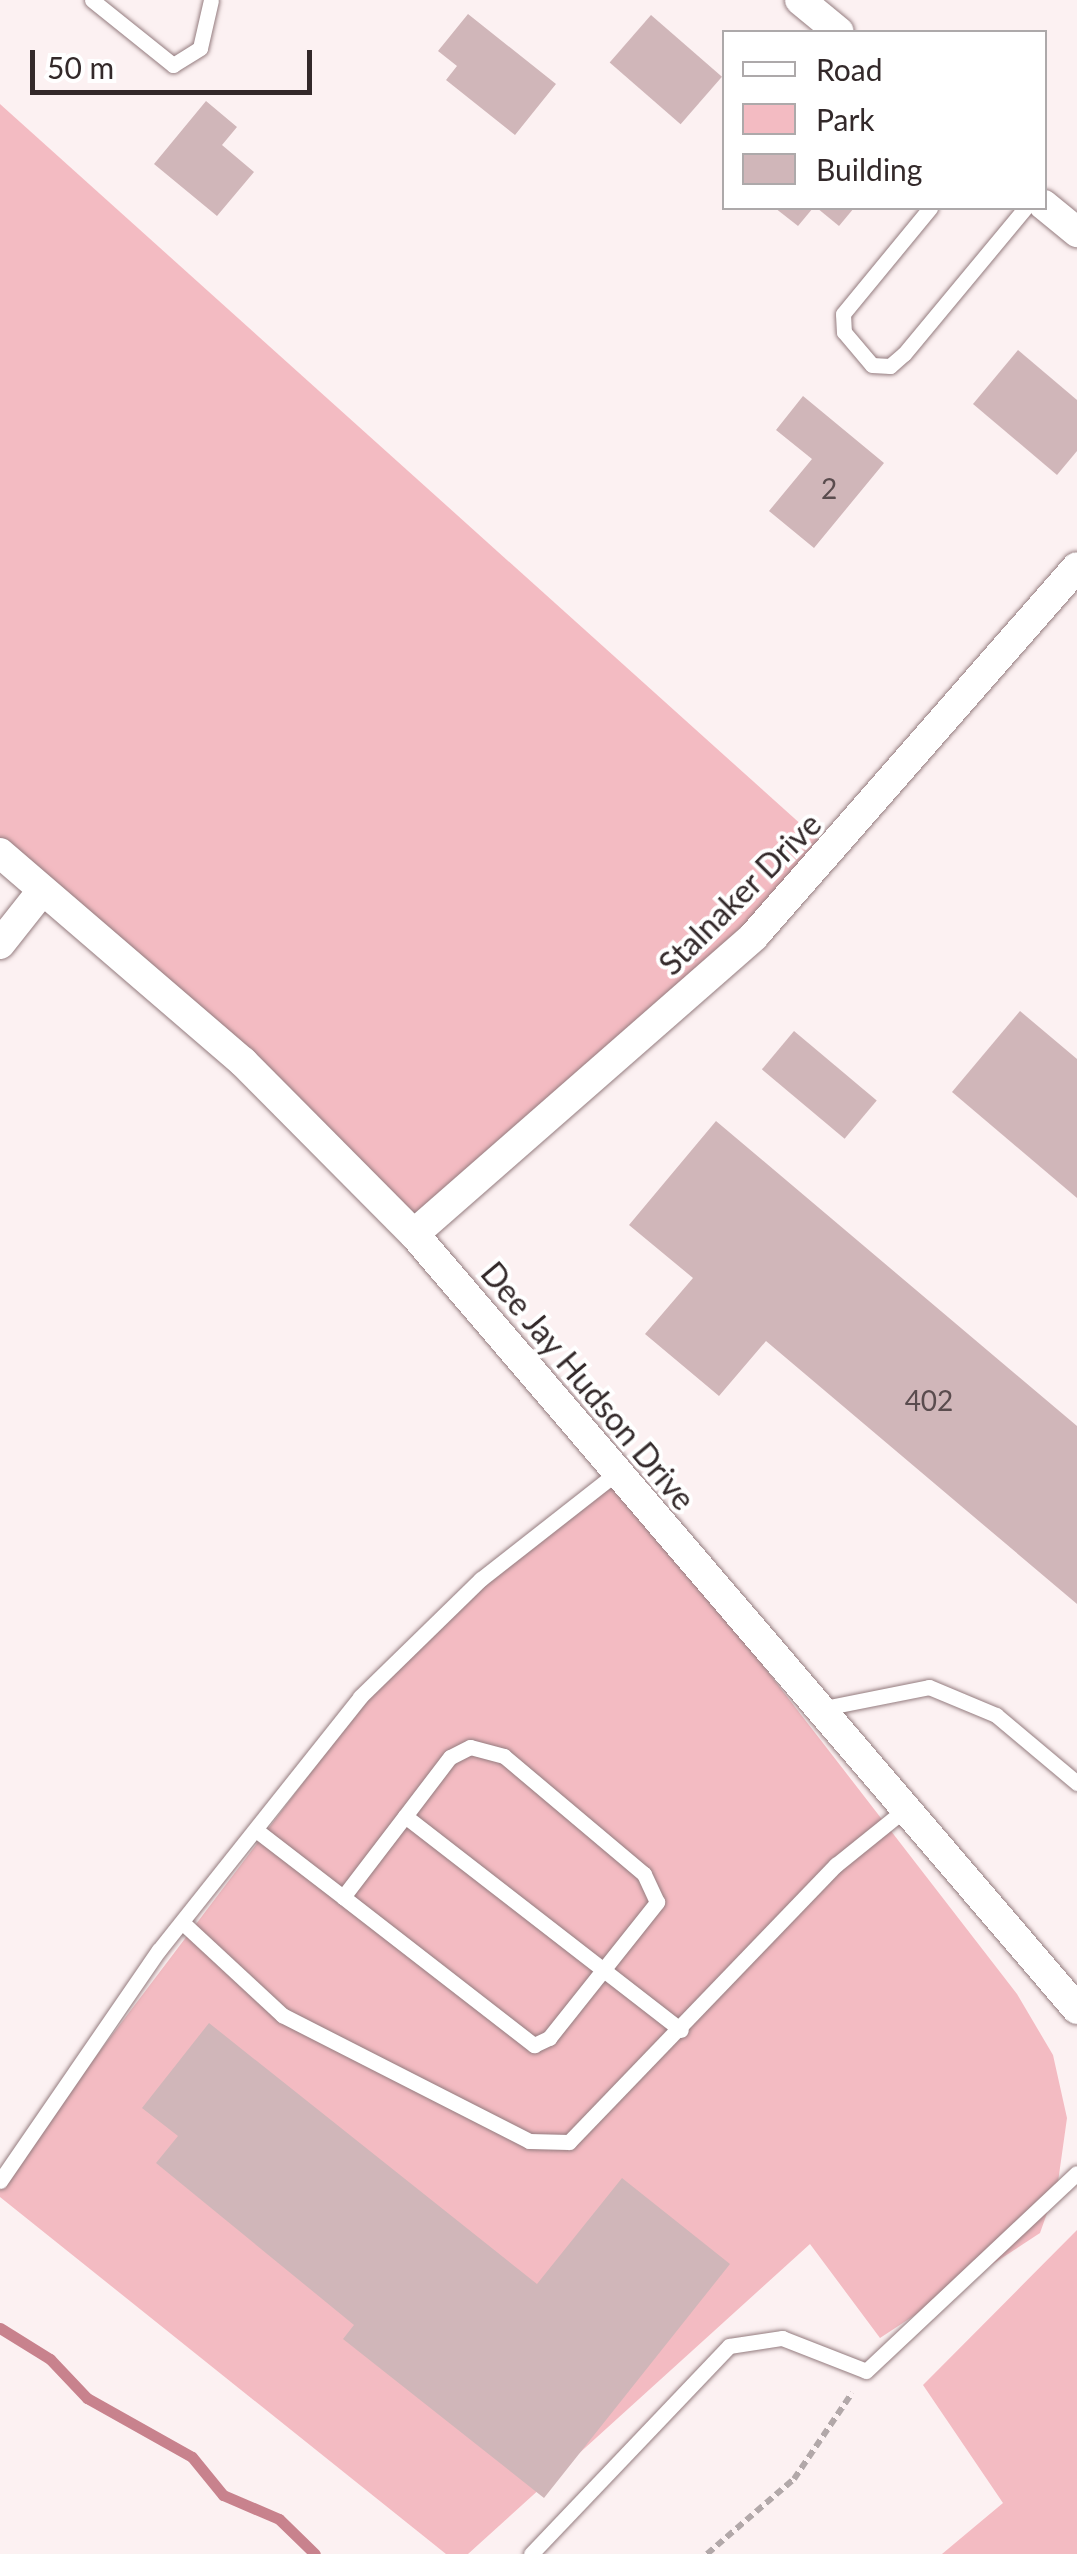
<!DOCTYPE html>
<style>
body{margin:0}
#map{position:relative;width:1077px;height:2554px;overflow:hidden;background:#fcf1f2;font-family:Lato,sans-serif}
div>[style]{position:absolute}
.green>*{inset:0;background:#f3bbc2}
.stream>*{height:11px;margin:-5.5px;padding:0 5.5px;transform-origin:5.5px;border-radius:5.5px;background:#c8828d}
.building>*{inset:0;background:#d0b6b9;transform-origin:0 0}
.path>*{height:6px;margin-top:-3px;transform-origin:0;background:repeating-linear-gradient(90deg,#b2a8a9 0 8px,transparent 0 13px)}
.roads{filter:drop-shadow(0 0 2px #947c7f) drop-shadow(0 0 2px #947c7f)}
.service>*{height:15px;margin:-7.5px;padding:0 7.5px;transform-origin:7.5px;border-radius:7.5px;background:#fff}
.minor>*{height:30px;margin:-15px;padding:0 15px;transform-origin:15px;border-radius:15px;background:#fff}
span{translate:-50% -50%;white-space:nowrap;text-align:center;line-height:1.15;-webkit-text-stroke:8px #fff;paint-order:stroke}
.number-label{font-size:28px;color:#5a4c4e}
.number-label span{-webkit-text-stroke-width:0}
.street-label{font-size:32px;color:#33292a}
.legend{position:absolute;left:722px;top:30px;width:325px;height:180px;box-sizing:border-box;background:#fff;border:2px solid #ada9aa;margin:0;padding:12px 18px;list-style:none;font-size:30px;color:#33292a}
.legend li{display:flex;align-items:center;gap:20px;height:50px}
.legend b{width:50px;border:2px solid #ada9aa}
.scale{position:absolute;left:30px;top:50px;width:282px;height:45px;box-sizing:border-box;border:5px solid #33292a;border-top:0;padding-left:12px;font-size:30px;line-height:35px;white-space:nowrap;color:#33292a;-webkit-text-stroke:8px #fff;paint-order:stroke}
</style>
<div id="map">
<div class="green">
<div style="clip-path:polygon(0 104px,834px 854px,414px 1234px,0 853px)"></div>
<div style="clip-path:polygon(615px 1474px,1017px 1994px,1053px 2055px,1067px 2118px,1058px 2182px,1040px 2233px,880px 2338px,810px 2244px,468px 2554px,446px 2554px,0 2197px,0 2183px,405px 1648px)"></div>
<div style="clip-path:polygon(1077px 2230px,1077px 2554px,942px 2554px,1003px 2503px,923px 2385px)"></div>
</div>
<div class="stream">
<div style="left:0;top:2328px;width:59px;rotate:31.8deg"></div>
<div style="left:50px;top:2359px;width:54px;rotate:46.5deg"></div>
<div style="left:87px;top:2398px;width:120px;rotate:29.3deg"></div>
<div style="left:192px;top:2457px;width:49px;rotate:50.8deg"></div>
<div style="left:223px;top:2495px;width:61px;rotate:23.2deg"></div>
<div style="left:279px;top:2519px;width:50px;rotate:44.2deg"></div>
</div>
<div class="building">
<div style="clip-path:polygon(468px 14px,556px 84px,515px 135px,446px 80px,457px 66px,438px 51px)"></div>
<div style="left:651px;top:15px;width:94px;height:63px;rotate:41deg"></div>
<div style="clip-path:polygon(206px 101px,237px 127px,222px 145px,254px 172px,217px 216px,154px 164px)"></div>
<div style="clip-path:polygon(775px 208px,813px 208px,798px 226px)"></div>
<div style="clip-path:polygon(817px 208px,854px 208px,839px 226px)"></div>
<div style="clip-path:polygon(1018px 350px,1077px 400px,1077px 451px,1057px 475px,973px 404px)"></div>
<div style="clip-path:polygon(803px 396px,884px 463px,814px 548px,769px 511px,812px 459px,776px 430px)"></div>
<div style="clip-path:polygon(1020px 1011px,1077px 1059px,1077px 1198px,952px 1092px)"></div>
<div style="left:794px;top:1031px;width:108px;height:50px;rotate:40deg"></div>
<div style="clip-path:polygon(716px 1121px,1077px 1426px,1077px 1604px,766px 1341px,719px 1396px,645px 1334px,693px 1278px,629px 1225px)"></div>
<div style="clip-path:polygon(209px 2023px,537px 2284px,622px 2178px,730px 2264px,544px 2498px,343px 2339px,354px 2325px,156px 2163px,178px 2136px,142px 2108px)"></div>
</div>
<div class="path">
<div style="left:707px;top:2554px;width:115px;rotate:-40.8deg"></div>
<div style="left:794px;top:2479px;width:104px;rotate:-56deg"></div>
</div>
<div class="roads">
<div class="service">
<div style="left:92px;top:0;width:104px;rotate:38.7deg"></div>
<div style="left:173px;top:65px;width:32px;rotate:-32deg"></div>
<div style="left:200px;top:48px;width:49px;rotate:-77.1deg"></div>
<div style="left:930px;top:208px;width:137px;rotate:129.4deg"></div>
<div style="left:843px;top:314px;width:18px;rotate:87deg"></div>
<div style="left:844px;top:332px;width:43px;rotate:49.7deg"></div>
<div style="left:872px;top:365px;width:18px;rotate:3deg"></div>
<div style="left:890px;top:366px;width:18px;rotate:-41deg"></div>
<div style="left:904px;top:354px;width:190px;rotate:-50.3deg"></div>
<div style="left:819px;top:1709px;width:112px;rotate:-11.3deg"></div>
<div style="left:929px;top:1687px;width:73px;rotate:22.7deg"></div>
<div style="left:996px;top:1715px;width:106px;rotate:40deg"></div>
<div style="left:256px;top:1830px;width:110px;rotate:37.6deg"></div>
<div style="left:343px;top:1897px;width:102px;rotate:-52.6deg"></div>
<div style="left:405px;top:1816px;width:349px;rotate:37.8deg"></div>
<div style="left:343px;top:1897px;width:242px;rotate:37.8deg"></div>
<div style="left:534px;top:2045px;width:17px;rotate:-25deg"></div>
<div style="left:549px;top:2038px;width:174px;rotate:-51.5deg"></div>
<div style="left:657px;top:1902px;width:31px;rotate:-115deg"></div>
<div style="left:644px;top:1874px;width:183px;rotate:-139.9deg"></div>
<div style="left:504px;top:1756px;width:35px;rotate:-165deg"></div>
<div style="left:470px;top:1747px;width:22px;rotate:153deg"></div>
<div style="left:450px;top:1757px;width:74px;rotate:127.3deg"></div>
<div style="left:182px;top:1922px;width:137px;rotate:42.9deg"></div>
<div style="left:282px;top:2015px;width:277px;rotate:27deg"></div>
<div style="left:529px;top:2141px;width:40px;rotate:1.4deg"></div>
<div style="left:569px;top:2142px;width:385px;rotate:-46.1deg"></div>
<div style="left:836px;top:1865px;width:86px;rotate:-38.9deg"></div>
<div style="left:0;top:2181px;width:280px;rotate:-55.5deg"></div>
<div style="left:159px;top:1950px;width:323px;rotate:-51.5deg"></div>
<div style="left:360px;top:1697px;width:169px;rotate:-44.3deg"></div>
<div style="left:481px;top:1579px;width:170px;rotate:-38.1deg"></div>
<div style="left:531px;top:2554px;width:287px;rotate:-46.4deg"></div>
<div style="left:729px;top:2346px;width:54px;rotate:-8.6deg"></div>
<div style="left:782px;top:2338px;width:90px;rotate:21.4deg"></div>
<div style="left:866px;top:2371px;width:289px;rotate:-43.2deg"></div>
</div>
<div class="minor">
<div style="left:800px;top:0;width:50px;rotate:39.4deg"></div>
<div style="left:1044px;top:205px;width:43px;rotate:39.3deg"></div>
<div style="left:0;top:853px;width:321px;rotate:40.7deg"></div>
<div style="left:243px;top:1062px;width:243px;rotate:45.2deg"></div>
<div style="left:414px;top:1234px;width:1020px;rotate:49.45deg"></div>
<div style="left:0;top:944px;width:66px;rotate:-51.7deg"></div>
<div style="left:414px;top:1234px;width:452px;rotate:-41.2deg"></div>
<div style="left:754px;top:936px;width:490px;rotate:-48.8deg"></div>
</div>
</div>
<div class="number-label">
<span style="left:829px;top:488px">2</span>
<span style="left:929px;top:1400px">402</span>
</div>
<div class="street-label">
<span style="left:740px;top:894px;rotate:-45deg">Stalnaker Drive</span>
<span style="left:588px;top:1386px;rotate:50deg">Dee Jay Hudson Drive</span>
</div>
<ul class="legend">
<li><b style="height:12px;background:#fff"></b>Road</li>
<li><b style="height:28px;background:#f3bbc2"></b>Park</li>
<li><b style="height:28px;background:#d0b6b9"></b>Building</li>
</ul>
<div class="scale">50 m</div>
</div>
